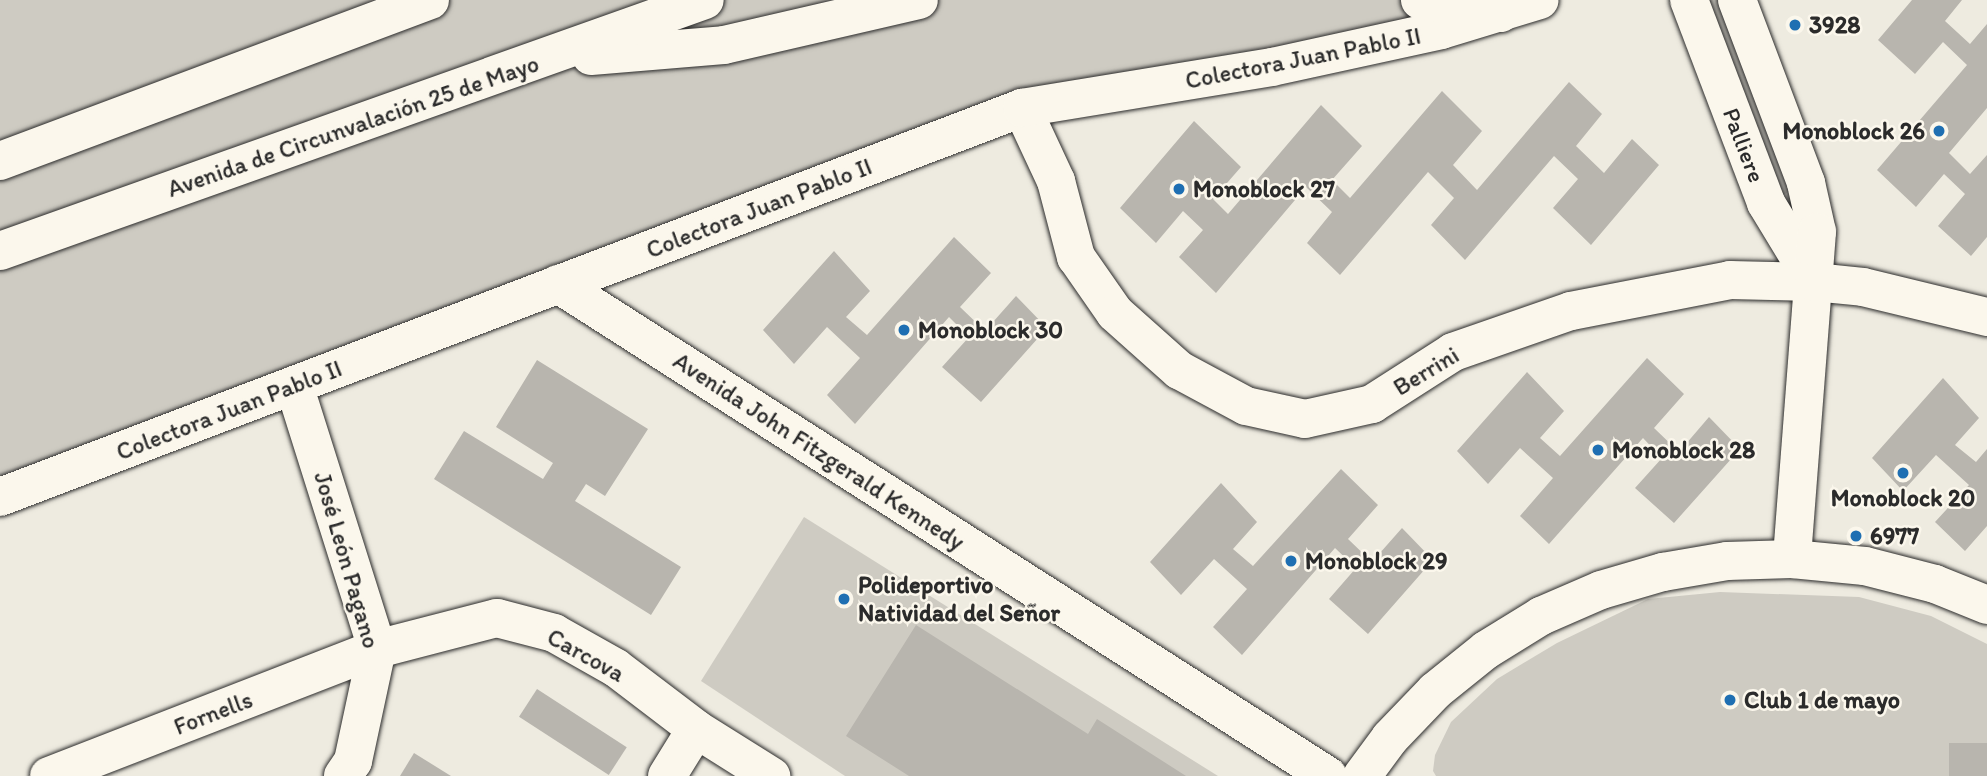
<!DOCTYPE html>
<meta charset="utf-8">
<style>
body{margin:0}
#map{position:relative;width:1987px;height:776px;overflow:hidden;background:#eeebe0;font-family:Itim,sans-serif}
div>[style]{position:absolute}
.green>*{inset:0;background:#cecbc2}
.building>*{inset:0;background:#b8b5ae;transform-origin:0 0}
.roads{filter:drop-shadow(0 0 2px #2b2b2b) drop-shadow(0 0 2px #2b2b2b)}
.minor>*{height:38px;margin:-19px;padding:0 19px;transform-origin:19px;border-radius:19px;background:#fbf7ec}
.major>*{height:38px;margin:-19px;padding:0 19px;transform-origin:19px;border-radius:19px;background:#fbf7ec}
.highway>*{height:38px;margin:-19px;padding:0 19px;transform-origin:19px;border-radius:19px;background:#fbf7ec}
.dots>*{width:19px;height:19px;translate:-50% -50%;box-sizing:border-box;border:4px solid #fbf7ec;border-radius:50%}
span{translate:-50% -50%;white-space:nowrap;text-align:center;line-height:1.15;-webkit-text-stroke:5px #fbf7ec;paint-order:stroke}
.poi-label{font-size:24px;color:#2b2b2b;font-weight:700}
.left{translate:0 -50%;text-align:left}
.right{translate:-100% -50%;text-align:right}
.street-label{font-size:24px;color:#2b2b2b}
</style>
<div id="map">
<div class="green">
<div style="clip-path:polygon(0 0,1540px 0,1022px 108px,0 497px)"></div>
<div style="clip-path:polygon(1705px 0,1722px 0,1792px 190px,1781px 196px)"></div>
<div style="clip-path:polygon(804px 517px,1218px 776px,845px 776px,701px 681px)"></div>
<div style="clip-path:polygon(1720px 592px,1859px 597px,1931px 616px,1987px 644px,1987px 776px,1436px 776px,1433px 771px,1435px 755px,1451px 722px,1497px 679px,1557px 643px,1648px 599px)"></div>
</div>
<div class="building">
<div style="clip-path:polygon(1912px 0,1962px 0,1945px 21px,1970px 44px,1987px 24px,1987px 108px,1949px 153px,1970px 174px,1987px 155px,1987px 237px,1971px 256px,1938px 226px,1965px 194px,1944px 174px,1916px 207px,1877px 170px,1967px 65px,1943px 42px,1915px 74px,1878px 40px)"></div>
<div style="clip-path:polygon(1569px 82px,1602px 114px,1576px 146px,1604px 173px,1632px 139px,1659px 165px,1591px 245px,1553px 208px,1578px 179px,1554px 156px,1465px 260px,1431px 225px,1454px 198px,1428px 172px,1340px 275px,1307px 243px,1332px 212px,1306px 187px,1216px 293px,1179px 257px,1203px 230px,1183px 211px,1156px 243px,1120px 208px,1194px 121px,1241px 167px,1213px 199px,1228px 214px,1321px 105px,1362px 146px,1332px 180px,1350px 198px,1442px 91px,1482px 131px,1453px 165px,1477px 190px)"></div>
<div style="clip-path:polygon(954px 237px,991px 273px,960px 307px,985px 331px,1016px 296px,1047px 328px,981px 402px,942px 367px,969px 337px,949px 317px,855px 424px,827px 395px,860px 358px,827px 327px,794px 364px,763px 330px,834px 251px,870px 291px,846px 317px,867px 335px)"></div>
<div style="clip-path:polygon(1647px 358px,1684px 394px,1654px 428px,1679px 452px,1709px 417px,1740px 449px,1674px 523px,1635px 488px,1662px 458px,1643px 438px,1549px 544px,1520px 516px,1553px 478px,1520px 448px,1488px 484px,1457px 451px,1527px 372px,1564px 411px,1540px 438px,1560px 456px)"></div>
<div style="clip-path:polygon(537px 360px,648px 429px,605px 496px,586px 484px,575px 501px,681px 567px,651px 615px,434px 479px,464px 431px,543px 479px,553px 463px,496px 427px)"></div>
<div style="clip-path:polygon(1943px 378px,1979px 418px,1955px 445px,1976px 462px,1987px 449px,1987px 526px,1965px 551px,1935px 522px,1969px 485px,1936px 455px,1903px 491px,1872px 458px)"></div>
<div style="clip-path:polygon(1341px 469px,1378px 505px,1348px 539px,1372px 562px,1402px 528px,1433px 560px,1368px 634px,1329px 599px,1356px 568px,1335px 548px,1242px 655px,1213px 627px,1247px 589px,1214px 559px,1181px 595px,1150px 562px,1221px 483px,1257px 522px,1233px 549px,1253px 566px)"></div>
<div style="clip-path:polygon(916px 625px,1088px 734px,1097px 719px,1186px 776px,909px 776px,846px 736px)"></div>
<div style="left:537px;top:689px;width:107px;height:33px;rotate:33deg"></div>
<div style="left:1949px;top:743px;width:38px;height:33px"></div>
<div style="clip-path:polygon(414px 753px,451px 776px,400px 776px)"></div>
</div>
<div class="roads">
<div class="minor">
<div style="left:1689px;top:0;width:217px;rotate:69.2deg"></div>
<div style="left:1766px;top:203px;width:92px;rotate:58.7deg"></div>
<div style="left:1737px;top:0;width:196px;rotate:69.3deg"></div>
<div style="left:1806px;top:183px;width:50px;rotate:77.3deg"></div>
<div style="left:1817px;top:232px;width:328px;rotate:94.4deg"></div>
<div style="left:1022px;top:108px;width:81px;rotate:65deg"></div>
<div style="left:1056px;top:181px;width:79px;rotate:75.3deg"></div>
<div style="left:1076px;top:257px;width:68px;rotate:55.1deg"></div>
<div style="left:1115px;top:313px;width:86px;rotate:41.7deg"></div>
<div style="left:1179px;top:370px;width:76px;rotate:28.2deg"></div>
<div style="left:1246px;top:406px;width:60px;rotate:12.4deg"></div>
<div style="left:1305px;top:419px;width:69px;rotate:-12.6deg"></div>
<div style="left:1372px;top:404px;width:96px;rotate:-32.7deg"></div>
<div style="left:1453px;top:352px;width:125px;rotate:-19.2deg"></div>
<div style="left:1571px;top:311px;width:162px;rotate:-11deg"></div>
<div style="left:1730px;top:280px;width:84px;rotate:1.4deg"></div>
<div style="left:1814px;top:282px;width:49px;rotate:5.8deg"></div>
<div style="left:1863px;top:287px;width:128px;rotate:13.6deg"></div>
<div style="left:558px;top:284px;width:914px;rotate:32.58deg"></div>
<div style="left:294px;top:385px;width:277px;rotate:72.5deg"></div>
<div style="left:377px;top:649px;width:115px;rotate:102.1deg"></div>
<div style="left:353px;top:761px;width:18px;rotate:124deg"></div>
<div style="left:49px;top:776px;width:352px;rotate:-21.2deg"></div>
<div style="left:377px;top:649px;width:124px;rotate:-14.5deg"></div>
<div style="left:497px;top:618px;width:59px;rotate:14.7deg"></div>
<div style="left:554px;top:633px;width:71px;rotate:29.4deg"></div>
<div style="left:616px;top:668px;width:101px;rotate:37.3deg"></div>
<div style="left:696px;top:729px;width:89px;rotate:32.1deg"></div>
<div style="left:667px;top:776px;width:55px;rotate:-58.3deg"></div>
<div style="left:1362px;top:776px;width:47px;rotate:-53.6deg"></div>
<div style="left:1390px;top:738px;width:65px;rotate:-46.2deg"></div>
<div style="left:1435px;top:691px;width:65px;rotate:-38.8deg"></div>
<div style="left:1486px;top:650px;width:65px;rotate:-31.7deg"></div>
<div style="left:1541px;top:616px;width:65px;rotate:-23.4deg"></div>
<div style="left:1601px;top:590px;width:65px;rotate:-16.2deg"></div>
<div style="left:1663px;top:572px;width:65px;rotate:-9.8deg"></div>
<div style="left:1727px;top:561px;width:65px;rotate:-1.8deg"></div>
<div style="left:1792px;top:559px;width:73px;rotate:5.5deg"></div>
<div style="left:1865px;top:566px;width:72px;rotate:14.4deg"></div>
<div style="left:1935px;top:584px;width:56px;rotate:22deg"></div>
</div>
<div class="major">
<div style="left:0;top:497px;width:1094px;rotate:-20.84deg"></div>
<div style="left:1022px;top:108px;width:253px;rotate:-9.3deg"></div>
<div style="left:1272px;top:67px;width:173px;rotate:-12.3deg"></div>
<div style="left:1441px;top:30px;width:103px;rotate:-16.9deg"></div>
</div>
<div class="highway">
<div style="left:1420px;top:0;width:82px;rotate:9.1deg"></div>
<div style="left:591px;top:56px;width:133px;rotate:-4.7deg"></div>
<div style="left:724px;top:45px;width:200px;rotate:-13deg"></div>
<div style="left:0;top:161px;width:459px;rotate:-20.5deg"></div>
<div style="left:0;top:251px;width:748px;rotate:-19.6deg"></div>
</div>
</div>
<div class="dots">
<div style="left:1795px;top:25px;background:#1f6fb2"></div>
<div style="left:1939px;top:131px;background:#1f6fb2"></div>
<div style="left:1179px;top:189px;background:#1f6fb2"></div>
<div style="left:904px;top:330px;background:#1f6fb2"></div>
<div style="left:1598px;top:450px;background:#1f6fb2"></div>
<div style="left:1903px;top:473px;background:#1f6fb2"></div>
<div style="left:1856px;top:536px;background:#1f6fb2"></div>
<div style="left:1291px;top:561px;background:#1f6fb2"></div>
<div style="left:844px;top:599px;background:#1f6fb2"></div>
<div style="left:1730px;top:700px;background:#1f6fb2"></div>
</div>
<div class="poi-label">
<span class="left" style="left:1809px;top:25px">3928</span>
<span class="right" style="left:1925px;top:131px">Monoblock 26</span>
<span class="left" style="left:1193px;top:189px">Monoblock 27</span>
<span class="left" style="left:918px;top:330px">Monoblock 30</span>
<span class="left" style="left:1612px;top:450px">Monoblock 28</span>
<span style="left:1903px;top:498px">Monoblock 20</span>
<span class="left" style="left:1870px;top:536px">6977</span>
<span class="left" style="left:1305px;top:561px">Monoblock 29</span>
<span class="left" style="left:858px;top:599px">Polideportivo<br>Natividad del Señor</span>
<span class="left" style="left:1744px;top:700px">Club 1 de mayo</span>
</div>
<div class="street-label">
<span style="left:1303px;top:58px;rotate:-11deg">Colectora Juan Pablo II</span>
<span style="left:353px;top:126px;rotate:-19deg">Avenida de Circunvalación 25 de Mayo</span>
<span style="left:1744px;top:145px;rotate:69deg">Palliere</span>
<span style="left:759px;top:208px;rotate:-21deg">Colectora Juan Pablo II</span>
<span style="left:1426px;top:371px;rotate:-31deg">Berrini</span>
<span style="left:229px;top:410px;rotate:-21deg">Colectora Juan Pablo II</span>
<span style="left:819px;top:451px;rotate:33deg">Avenida John Fitzgerald Kennedy</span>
<span style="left:347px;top:560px;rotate:74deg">José León Pagano</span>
<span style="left:586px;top:655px;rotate:29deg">Carcova</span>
<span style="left:213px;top:713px;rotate:-21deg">Fornells</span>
</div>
</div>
